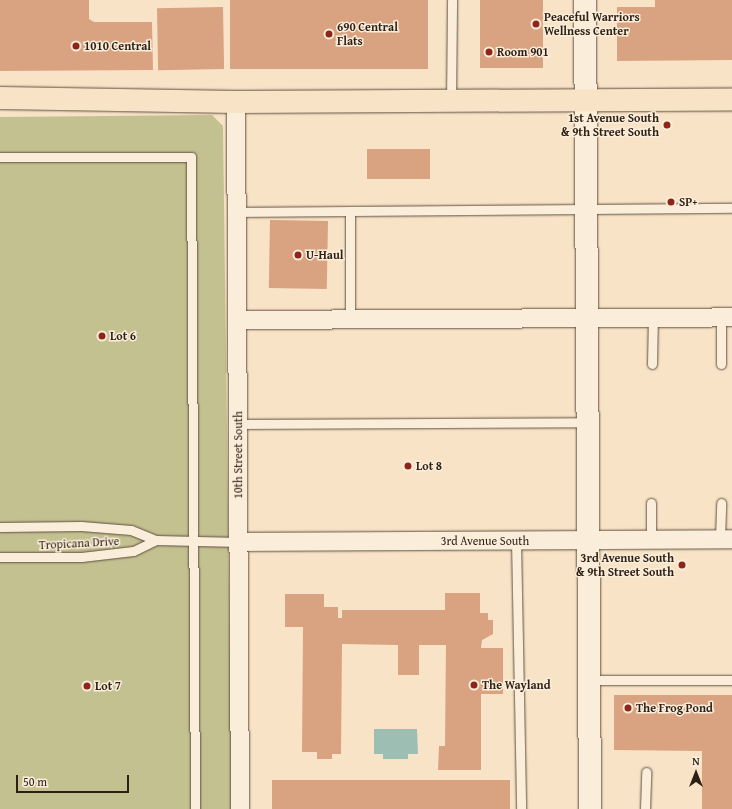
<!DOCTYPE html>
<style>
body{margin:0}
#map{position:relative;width:732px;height:809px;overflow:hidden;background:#f8e3c6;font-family:"Gentium Book Plus",serif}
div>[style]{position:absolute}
.green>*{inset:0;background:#c4c191}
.water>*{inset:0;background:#9dbeb3}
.building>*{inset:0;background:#d9a280;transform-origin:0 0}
.roads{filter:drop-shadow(0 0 1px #605040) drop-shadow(0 0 1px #605040)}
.lane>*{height:9px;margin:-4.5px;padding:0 4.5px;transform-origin:4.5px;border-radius:4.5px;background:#faedda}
.street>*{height:18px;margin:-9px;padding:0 9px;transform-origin:9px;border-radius:9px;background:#faedda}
.secondary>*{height:22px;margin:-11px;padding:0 11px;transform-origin:11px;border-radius:11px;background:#faedda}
.primary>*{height:22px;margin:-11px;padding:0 11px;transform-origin:11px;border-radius:11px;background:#f8e3c6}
.dots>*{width:11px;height:11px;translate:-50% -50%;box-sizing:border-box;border:2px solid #faedda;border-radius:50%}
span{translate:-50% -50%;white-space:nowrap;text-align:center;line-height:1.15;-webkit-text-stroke:3px #faedda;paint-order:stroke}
.poi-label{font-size:12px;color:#2e1f14;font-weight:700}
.left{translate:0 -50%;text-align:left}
.right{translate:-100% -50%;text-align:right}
.street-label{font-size:12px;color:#2e1f14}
.north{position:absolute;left:676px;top:753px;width:40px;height:40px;-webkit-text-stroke:3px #faedda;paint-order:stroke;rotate:0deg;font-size:11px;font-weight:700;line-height:16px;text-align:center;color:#2e1f14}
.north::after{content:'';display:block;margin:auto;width:14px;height:18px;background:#2e1f14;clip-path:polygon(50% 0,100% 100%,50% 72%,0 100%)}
.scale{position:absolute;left:16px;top:775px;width:113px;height:18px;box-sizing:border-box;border:2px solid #2e1f14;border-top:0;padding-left:5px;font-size:12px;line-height:14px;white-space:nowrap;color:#2e1f14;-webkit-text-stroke:3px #faedda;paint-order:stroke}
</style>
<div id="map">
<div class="green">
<div style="clip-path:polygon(212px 115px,223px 126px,232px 809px,0 809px,0 117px)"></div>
</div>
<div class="water">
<div style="clip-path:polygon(374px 729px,417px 729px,418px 754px,408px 754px,408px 759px,383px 759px,383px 754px,374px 754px)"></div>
</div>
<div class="building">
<div style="clip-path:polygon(0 0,89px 0,89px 19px,94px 22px,152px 22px,153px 70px,0 71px)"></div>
<div style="left:230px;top:0;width:198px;height:69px"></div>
<div style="left:480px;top:0;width:63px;height:68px"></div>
<div style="clip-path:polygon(655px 0,732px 0,732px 60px,617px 61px,617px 7px,655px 7px)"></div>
<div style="left:223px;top:7px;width:62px;height:66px;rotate:89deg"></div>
<div style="left:430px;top:149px;width:30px;height:63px;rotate:90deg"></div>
<div style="left:270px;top:220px;width:58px;height:68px;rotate:1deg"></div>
<div style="clip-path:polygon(445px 593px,480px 593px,480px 613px,488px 613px,488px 620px,493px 620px,493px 634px,482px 640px,481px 648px,503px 648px,503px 694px,481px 694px,481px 770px,438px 770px,439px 746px,445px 746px,446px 645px,419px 645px,419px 675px,398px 675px,398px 645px,342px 644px,341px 754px,332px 754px,332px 759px,317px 759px,317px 752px,302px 752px,303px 627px,285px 627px,285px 594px,324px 594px,324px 607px,338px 607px,338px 618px,342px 618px,342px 610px,445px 610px)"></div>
<div style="clip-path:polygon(614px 695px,732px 695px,732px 809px,702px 809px,702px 751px,614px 750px)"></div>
<div style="left:272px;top:780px;width:238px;height:29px"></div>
</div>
<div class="roads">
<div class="lane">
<div style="left:451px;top:101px;width:101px;rotate:-89.4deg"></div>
<div style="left:0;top:157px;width:191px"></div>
<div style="left:191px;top:157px;width:652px;rotate:89.65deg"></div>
<div style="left:237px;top:212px;width:495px;rotate:-0.5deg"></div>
<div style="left:721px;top:317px;width:47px;rotate:90deg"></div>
<div style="left:350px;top:319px;width:108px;rotate:-90deg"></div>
<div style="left:652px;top:364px;width:46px;rotate:-88.8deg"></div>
<div style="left:238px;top:424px;width:349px;rotate:-0.3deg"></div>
<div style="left:651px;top:503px;width:37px;rotate:90deg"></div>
<div style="left:0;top:527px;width:81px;rotate:-0.7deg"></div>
<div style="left:81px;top:526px;width:50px;rotate:4.6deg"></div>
<div style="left:131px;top:530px;width:27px;rotate:22deg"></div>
<div style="left:156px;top:540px;width:25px;rotate:154deg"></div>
<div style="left:133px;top:551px;width:52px;rotate:173.4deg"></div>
<div style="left:81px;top:557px;width:81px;rotate:180deg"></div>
<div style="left:720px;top:539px;width:36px;rotate:-88deg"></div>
<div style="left:156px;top:540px;width:83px;rotate:1.4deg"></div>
<div style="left:516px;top:540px;width:269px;rotate:88.9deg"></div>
<div style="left:589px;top:680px;width:143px"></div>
<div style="left:645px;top:809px;width:37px;rotate:-88deg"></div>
</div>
<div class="street">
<div style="left:236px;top:102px;width:707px;rotate:89.68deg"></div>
<div style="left:237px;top:320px;width:495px;rotate:-0.3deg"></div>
<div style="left:239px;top:542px;width:493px;rotate:-0.3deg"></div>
</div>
<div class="secondary">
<div style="left:585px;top:0;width:809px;rotate:89.65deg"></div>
</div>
<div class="primary">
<div style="left:0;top:98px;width:236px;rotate:1deg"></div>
<div style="left:236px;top:102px;width:496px;rotate:-0.3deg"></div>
</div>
</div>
<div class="dots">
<div style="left:536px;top:24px;background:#8f2418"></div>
<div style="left:329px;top:34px;background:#8f2418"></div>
<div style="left:76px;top:46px;background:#8f2418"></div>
<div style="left:489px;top:52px;background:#8f2418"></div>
<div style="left:667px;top:125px;background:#8f2418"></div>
<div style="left:671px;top:202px;background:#8f2418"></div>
<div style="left:298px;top:255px;background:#8f2418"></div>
<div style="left:102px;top:336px;background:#8f2418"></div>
<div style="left:408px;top:466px;background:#8f2418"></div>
<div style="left:682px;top:565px;background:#8f2418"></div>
<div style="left:474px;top:685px;background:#8f2418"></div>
<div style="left:87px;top:686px;background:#8f2418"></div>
<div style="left:628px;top:708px;background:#8f2418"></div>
</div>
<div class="poi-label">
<span class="left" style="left:544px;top:24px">Peaceful Warriors<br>Wellness Center</span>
<span class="left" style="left:337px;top:34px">690 Central<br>Flats</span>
<span class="left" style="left:84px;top:46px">1010 Central</span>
<span class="left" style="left:497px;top:52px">Room 901</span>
<span class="right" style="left:659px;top:125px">1st Avenue South<br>&amp; 9th Street South</span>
<span class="left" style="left:679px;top:202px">SP+</span>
<span class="left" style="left:306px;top:255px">U-Haul</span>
<span class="left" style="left:110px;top:336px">Lot 6</span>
<span class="left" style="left:416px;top:466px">Lot 8</span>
<span class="right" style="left:674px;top:565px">3rd Avenue South<br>&amp; 9th Street South</span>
<span class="left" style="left:482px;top:685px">The Wayland</span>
<span class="left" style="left:95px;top:686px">Lot 7</span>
<span class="left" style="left:636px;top:708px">The Frog Pond</span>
</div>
<div class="street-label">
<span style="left:238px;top:455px;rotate:-90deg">10th Street South</span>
<span style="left:485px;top:541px">3rd Avenue South</span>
<span style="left:79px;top:543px;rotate:-3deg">Tropicana Drive</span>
</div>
<div class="north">N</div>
<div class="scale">50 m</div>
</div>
